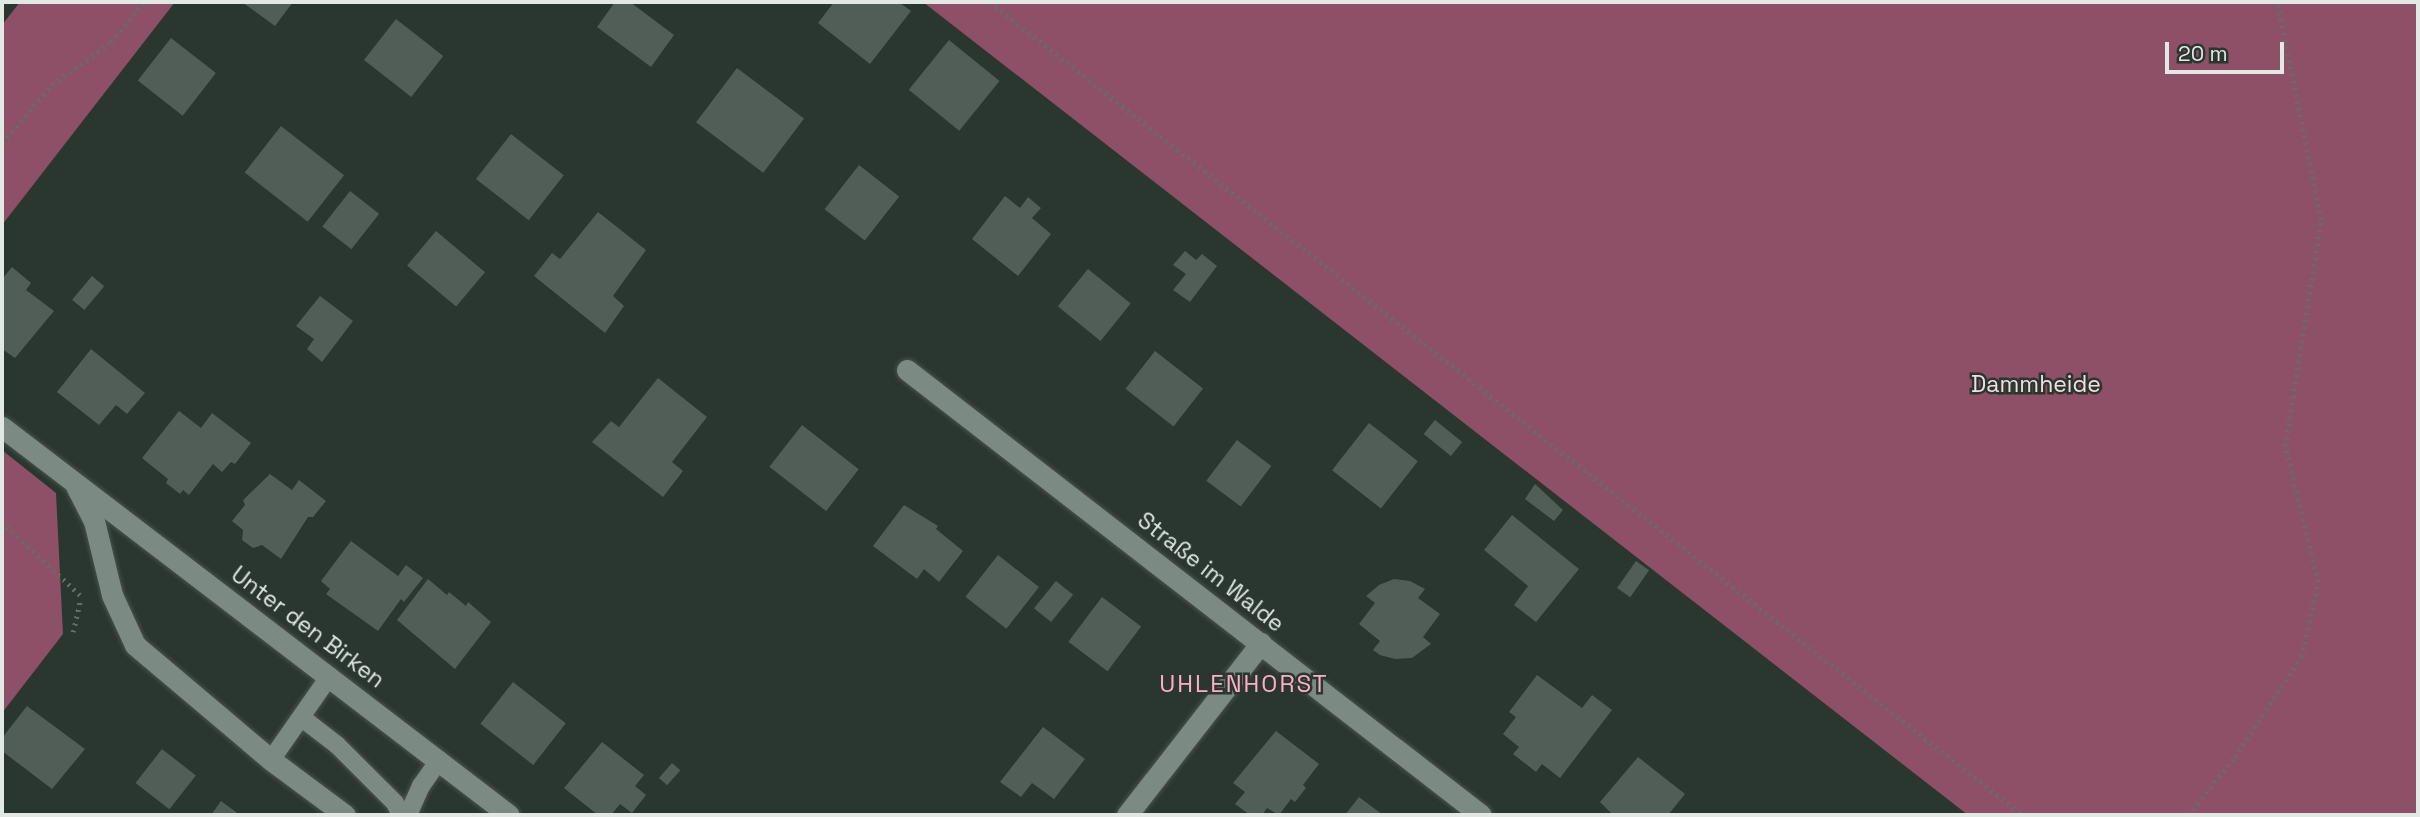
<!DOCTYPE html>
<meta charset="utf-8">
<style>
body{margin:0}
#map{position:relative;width:2420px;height:817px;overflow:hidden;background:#2a3630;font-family:"Space Grotesk",sans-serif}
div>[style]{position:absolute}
.forest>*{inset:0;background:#8d5066}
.building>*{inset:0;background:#505e57;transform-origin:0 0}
.path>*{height:4.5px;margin-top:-2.25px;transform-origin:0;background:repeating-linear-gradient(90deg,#646e69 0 2px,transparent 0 7px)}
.roads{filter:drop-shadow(0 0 2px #48534d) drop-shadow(0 0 2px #48534d)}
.lane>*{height:18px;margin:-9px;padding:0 9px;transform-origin:9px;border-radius:9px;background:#7b8a82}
.street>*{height:21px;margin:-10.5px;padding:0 10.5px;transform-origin:10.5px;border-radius:10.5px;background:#7b8a82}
span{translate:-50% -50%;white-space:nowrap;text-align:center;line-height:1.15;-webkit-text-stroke:5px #2a3630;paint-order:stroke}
.park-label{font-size:23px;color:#f2dee4}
.street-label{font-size:23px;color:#e1e9e5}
.neighbourhood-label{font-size:24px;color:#feadc8;letter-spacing:2px}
.frame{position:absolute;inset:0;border:4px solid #e1e9e5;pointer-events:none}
.scale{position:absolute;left:2165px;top:42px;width:119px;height:32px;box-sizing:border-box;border:4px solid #e1e9e5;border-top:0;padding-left:9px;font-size:21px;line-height:24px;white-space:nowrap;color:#e1e9e5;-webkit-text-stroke:5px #2a3630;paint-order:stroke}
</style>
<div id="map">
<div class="forest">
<div style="clip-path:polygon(20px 2px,175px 2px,2px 225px,2px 25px)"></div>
<div style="clip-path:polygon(923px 2px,2418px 2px,2418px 815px,1968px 815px)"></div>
<div style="clip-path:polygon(2px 450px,56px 493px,63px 634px,2px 713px)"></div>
</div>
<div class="building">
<div style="clip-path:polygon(242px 2px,293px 2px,275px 26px)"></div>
<div style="clip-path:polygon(615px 2px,630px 2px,674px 35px,651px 67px,597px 27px)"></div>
<div style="clip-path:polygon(834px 2px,899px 2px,911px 11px,870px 64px,818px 23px)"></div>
<div style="left:396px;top:19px;width:60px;height:52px;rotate:38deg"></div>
<div style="left:171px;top:38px;width:57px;height:54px;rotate:38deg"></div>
<div style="left:949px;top:40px;width:65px;height:64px;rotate:39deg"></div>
<div style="left:737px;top:68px;width:84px;height:68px;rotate:37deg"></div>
<div style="left:281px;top:126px;width:80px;height:59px;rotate:38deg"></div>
<div style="left:511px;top:134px;width:67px;height:57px;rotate:38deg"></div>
<div style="left:859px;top:165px;width:51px;height:56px;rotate:38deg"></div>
<div style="left:350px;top:191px;width:37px;height:45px;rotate:38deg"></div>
<div style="clip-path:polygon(1005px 196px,1020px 208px,1028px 197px,1041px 208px,1032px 218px,1051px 234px,1018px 276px,972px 239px)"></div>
<div style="clip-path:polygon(598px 212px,646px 250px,613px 296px,624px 306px,605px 333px,534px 276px,552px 253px,560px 259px)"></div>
<div style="left:436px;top:231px;width:64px;height:45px;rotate:40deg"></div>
<div style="clip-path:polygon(1185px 251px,1196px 260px,1202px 254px,1217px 266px,1190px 302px,1173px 290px,1186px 274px,1173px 265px)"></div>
<div style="clip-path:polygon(12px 267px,31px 283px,26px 290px,54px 311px,15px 358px,2px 349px,2px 279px)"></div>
<div style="left:1088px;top:269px;width:55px;height:48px;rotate:39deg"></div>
<div style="left:92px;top:276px;width:16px;height:31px;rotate:40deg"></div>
<div style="clip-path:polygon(320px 296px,353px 321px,322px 362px,307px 349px,314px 339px,296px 326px)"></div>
<div style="clip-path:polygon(91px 349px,145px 393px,127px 414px,116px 405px,99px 425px,57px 392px)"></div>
<div style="left:1155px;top:351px;width:61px;height:48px;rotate:38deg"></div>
<div style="clip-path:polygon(658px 378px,707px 417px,672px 462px,683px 471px,663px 497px,592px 442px,611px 421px,619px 427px)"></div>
<div style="clip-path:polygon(179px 411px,201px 428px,212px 413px,251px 443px,235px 464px,231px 462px,222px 472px,213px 464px,189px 495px,183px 490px,180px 494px,166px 483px,168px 479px,142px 458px)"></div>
<div style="left:1435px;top:420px;width:35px;height:18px;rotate:39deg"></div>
<div style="left:1369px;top:423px;width:62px;height:60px;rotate:38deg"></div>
<div style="left:802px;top:425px;width:72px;height:53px;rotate:38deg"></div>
<div style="left:1237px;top:440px;width:43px;height:51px;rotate:37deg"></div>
<div style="clip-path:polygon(270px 474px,292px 490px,299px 480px,326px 501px,313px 517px,308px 517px,281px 559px,262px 545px,253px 548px,242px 540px,243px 530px,232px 521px,245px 505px,243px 500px)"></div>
<div style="clip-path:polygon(1535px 484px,1563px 510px,1554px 521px,1525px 499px)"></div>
<div style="clip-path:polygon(904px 505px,938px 526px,936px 529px,963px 551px,939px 582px,924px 569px,917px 579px,873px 546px)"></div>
<div style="clip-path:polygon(1512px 515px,1579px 569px,1536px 622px,1514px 605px,1528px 586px,1484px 550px)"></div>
<div style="clip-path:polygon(351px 541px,398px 576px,406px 565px,423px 578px,404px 602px,401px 599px,378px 631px,326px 594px,330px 589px,321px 581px)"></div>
<div style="left:998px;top:555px;width:52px;height:53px;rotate:38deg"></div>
<div style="left:1636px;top:561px;width:16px;height:33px;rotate:35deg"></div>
<div style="clip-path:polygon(428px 579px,447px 595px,449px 592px,466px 606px,468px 602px,491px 622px,455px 669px,397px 620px)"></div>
<div style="clip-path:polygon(1394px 579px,1410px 581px,1425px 589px,1418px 598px,1440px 614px,1423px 637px,1431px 644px,1412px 658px,1395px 659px,1380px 655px,1373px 650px,1380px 641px,1359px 624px,1375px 603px,1366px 596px,1379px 585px)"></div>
<div style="left:1056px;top:581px;width:22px;height:35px;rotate:39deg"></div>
<div style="left:1102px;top:597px;width:49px;height:56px;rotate:37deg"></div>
<div style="clip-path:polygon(1537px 675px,1582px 708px,1592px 695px,1612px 710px,1560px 778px,1542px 764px,1536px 772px,1513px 754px,1519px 747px,1503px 734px,1516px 717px,1509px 712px)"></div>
<div style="left:513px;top:682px;width:67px;height:53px;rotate:38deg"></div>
<div style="clip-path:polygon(27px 706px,85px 749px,52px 789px,2px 751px,2px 738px)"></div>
<div style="clip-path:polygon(1043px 727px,1085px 759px,1054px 799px,1032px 783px,1021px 797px,1000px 782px)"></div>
<div style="clip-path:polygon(1276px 731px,1319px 764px,1303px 785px,1306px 788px,1295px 802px,1291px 799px,1279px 815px,1267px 808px,1262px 815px,1250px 815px,1235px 804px,1245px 792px,1233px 783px)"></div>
<div style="clip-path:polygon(602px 742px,644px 775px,635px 786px,646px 795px,632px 813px,620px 804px,611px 815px,598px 815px,564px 788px)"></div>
<div style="left:162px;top:749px;width:43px;height:43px;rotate:38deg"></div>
<div style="clip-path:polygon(1638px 757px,1685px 794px,1668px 815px,1613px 815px,1600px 802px)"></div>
<div style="left:672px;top:763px;width:11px;height:20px;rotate:41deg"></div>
<div style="clip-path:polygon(1359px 797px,1383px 815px,1345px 815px)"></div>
<div style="clip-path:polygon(221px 801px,240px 815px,211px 815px)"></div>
</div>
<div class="path">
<div style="left:990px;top:2px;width:1314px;rotate:38.23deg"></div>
<div style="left:2px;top:143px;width:77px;rotate:-49.2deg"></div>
<div style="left:52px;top:85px;width:73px;rotate:-36.1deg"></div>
<div style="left:111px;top:42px;width:52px;rotate:-50.5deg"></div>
<div style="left:2px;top:522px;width:107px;rotate:43.1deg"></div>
<div style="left:73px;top:632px;width:31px;rotate:-77deg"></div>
<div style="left:2188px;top:815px;width:75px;rotate:-51deg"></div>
<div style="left:2235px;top:757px;width:120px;rotate:-56.6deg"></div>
<div style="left:2301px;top:657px;width:77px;rotate:-77.2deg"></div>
<div style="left:2318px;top:582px;width:140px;rotate:-103.6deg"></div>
<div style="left:2285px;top:446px;width:229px;rotate:-80.9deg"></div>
<div style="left:2321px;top:220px;width:222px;rotate:-101.4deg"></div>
</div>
<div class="roads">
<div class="lane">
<div style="left:302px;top:718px;width:44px;rotate:37.6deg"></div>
<div style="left:337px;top:745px;width:82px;rotate:45deg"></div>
<div style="left:395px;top:803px;width:13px;rotate:63deg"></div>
<div style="left:271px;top:760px;width:101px;rotate:-55.1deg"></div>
<div style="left:408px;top:815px;width:32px;rotate:-66deg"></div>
<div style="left:421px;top:786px;width:32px;rotate:-55deg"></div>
</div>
<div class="street">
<div style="left:907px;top:370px;width:726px;rotate:37.79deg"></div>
<div style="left:2px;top:427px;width:638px;rotate:37.43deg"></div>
<div style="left:76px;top:486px;width:39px;rotate:63deg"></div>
<div style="left:94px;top:521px;width:76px;rotate:76.3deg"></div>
<div style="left:112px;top:595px;width:55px;rotate:65.3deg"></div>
<div style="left:135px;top:645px;width:178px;rotate:40.2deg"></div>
<div style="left:271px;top:760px;width:92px;rotate:36.6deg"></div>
<div style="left:1127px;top:815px;width:218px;rotate:-52.1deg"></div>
</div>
</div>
<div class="park-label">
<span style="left:2036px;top:384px">Dammheide</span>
</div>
<div class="street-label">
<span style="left:1211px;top:572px;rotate:38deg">Straße im Walde</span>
<span style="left:308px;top:627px;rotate:37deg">Unter den Birken</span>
</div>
<div class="neighbourhood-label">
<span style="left:1244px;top:684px">UHLENHORST</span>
</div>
<div class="frame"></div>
<div class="scale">20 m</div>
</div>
